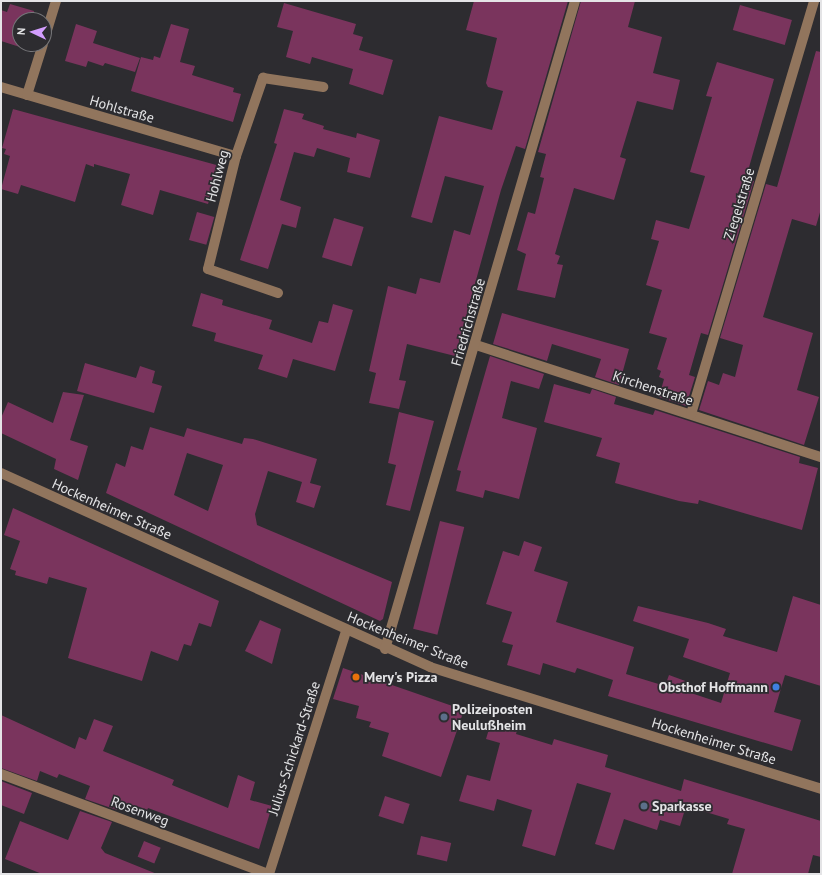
<!DOCTYPE html>
<meta charset="utf-8">
<style>
body{margin:0}
#map{position:relative;width:822px;height:875px;overflow:hidden;background:#2d2c30;font-family:"PT Sans",sans-serif}
div>[style]{position:absolute}
.building>*{inset:0;background:#7a345d;transform-origin:0 0}
.minor>*{height:10px;margin:-5px;padding:0 5px;transform-origin:5px;border-radius:5px;background:#91755d}
.dots>*{width:11px;height:11px;translate:-50% -50%;box-sizing:border-box;border:2px solid #2d2c30;border-radius:50%}
span{translate:-50% -50%;white-space:nowrap;text-align:center;line-height:1.15;-webkit-text-stroke:3.5px #2d2c30;paint-order:stroke}
.street-label{font-size:14px;color:#e4e4e6}
.poi-label{font-size:14px;color:#e4e4e6;font-weight:700}
.left{translate:0 -50%;text-align:left}
.right{translate:-100% -50%;text-align:right}
.frame{position:absolute;inset:0;border:2px solid #e4e4e6;pointer-events:none}
.north{position:absolute;left:12px;top:12px;width:40px;height:40px;box-sizing:border-box;background:#2d2c30;border:1px solid #767679;border-radius:50%;rotate:274deg;font-size:11px;font-weight:700;line-height:16px;text-align:center;color:#e4e4e6}
.north::after{content:'';display:block;margin:auto;width:14px;height:18px;background:#d29dfd;clip-path:polygon(50% 0,100% 100%,50% 72%,0 100%)}
</style>
<div id="map">
<div class="building">
<div style="clip-path:polygon(474px 1px,568px 1px,525px 149px,516px 146px,501px 190px,455px 356px,407px 344px,399px 380px,406px 381px,399px 409px,369px 403px,376px 373px,369px 371px,388px 286px,416px 294px,420px 278px,440px 283px,454px 230px,470px 235px,484px 186px,445px 176px,432px 223px,411px 217px,439px 116px,492px 130px,503px 91px,488px 87px,486px 83px,497px 38px,466px 30px)"></div>
<div style="clip-path:polygon(581px 1px,635px 1px,628px 27px,662px 37px,653px 73px,680px 80px,673px 110px,637px 101px,620px 157px,626px 159px,614px 200px,574px 188px,555px 254px,560px 256px,557px 264px,563px 265px,555px 298px,517px 290px,526px 254px,517px 250px,528px 212px,535px 214px,544px 178px,540px 177px,546px 154px,538px 152px)"></div>
<div style="clip-path:polygon(284px 3px,356px 24px,353px 34px,363px 37px,359px 50px,393px 60px,383px 95px,349px 84px,353px 69px,312px 57px,310px 64px,286px 57px,293px 31px,277px 27px)"></div>
<div style="clip-path:polygon(10px 4px,34px 11px,32px 20px,20px 20px,20px 44px,25px 44px,23px 48px,1px 41px,1px 10px,7px 12px)"></div>
<div style="left:740px;top:5px;width:54px;height:26px;rotate:16deg"></div>
<div style="clip-path:polygon(76px 24px,97px 31px,93px 43px,140px 58px,135px 72px,105px 63px,103px 66px,88px 61px,86px 67px,65px 61px)"></div>
<div style="clip-path:polygon(171px 24px,189px 29px,180px 62px,195px 66px,192px 75px,234px 88px,233px 92px,241px 94px,233px 122px,131px 91px,141px 57px,153px 60px,154px 56px,160px 58px)"></div>
<div style="clip-path:polygon(816px 51px,821px 52px,821px 209px,816px 226px,792px 219px,763px 317px,813px 333px,797px 390px,819px 397px,804px 445px,699px 410px,708px 381px,719px 385px,723px 373px,735px 377px,743px 345px,720px 338px,766px 184px,777px 187px)"></div>
<div style="clip-path:polygon(717px 62px,774px 79px,746px 178px,754px 181px,708px 335px,701px 333px,689px 375px,695px 377px,686px 406px,659px 397px,664px 379px,659px 377px,661px 371px,657px 369px,667px 338px,649px 333px,662px 290px,646px 285px,659px 241px,651px 239px,656px 220px,689px 229px,705px 176px,690px 172px,712px 97px,706px 96px)"></div>
<div style="clip-path:polygon(13px 109px,220px 166px,208px 204px,160px 190px,153px 215px,121px 205px,130px 174px,94px 164px,94px 167px,86px 164px,75px 202px,21px 185px,18px 194px,1px 189px,10px 156px,4px 154px,6px 149px,2px 148px)"></div>
<div style="clip-path:polygon(284px 109px,304px 114px,302px 119px,324px 126px,323px 129px,356px 138px,357px 133px,380px 140px,370px 178px,347px 172px,350px 158px,317px 148px,314px 157px,294px 152px,280px 200px,301px 207px,296px 228px,282px 224px,268px 269px,240px 260px,277px 144px,274px 143px)"></div>
<div style="left:197px;top:212px;width:18px;height:29px;rotate:16deg"></div>
<div style="left:334px;top:218px;width:31px;height:41px;rotate:17deg"></div>
<div style="clip-path:polygon(201px 293px,223px 300px,222px 305px,272px 320px,269px 329px,312px 343px,319px 321px,328px 323px,333px 304px,353px 310px,335px 371px,293px 359px,287px 378px,258px 369px,263px 355px,214px 341px,216px 333px,192px 326px)"></div>
<div style="clip-path:polygon(502px 313px,629px 349px,619px 385px,595px 377px,601px 359px,552px 344px,547px 361px,493px 344px)"></div>
<div style="clip-path:polygon(490px 356px,544px 374px,539px 389px,511px 381px,502px 418px,537px 428px,519px 499px,485px 490px,483px 498px,456px 491px,461px 471px,457px 470px)"></div>
<div style="clip-path:polygon(85px 363px,136px 378px,140px 366px,155px 371px,152px 383px,162px 386px,154px 413px,77px 391px)"></div>
<div style="clip-path:polygon(554px 384px,590px 394px,592px 389px,616px 397px,614px 404px,653px 415px,655px 410px,800px 457px,799px 463px,818px 468px,802px 530px,699px 500px,698px 504px,679px 501px,615px 483px,620px 463px,596px 456px,602px 438px,544px 422px)"></div>
<div style="clip-path:polygon(63px 392px,84px 395px,70px 440px,88px 446px,78px 480px,54px 469px,56px 459px,1px 433px,1px 418px,8px 402px,53px 423px)"></div>
<div style="clip-path:polygon(399px 412px,434px 421px,410px 511px,386px 505px,396px 465px,388px 463px)"></div>
<div style="clip-path:polygon(evenodd,150px 427px,184px 437px,187px 428px,242px 444px,244px 438px,253px 439px,317px 459px,310px 483px,321px 486px,314px 508px,296px 502px,302px 482px,268px 471px,255px 514px,257px 525px,392px 582px,383px 619px,380px 621px,106px 493px,116px 463px,125px 467px,131px 446px,143px 450px,150px 427px,187px 453px,223px 465px,208px 511px,174px 495px,187px 453px)"></div>
<div style="clip-path:polygon(13px 508px,219px 601px,211px 627px,199px 623px,191px 646px,184px 644px,178px 661px,151px 651px,142px 681px,68px 658px,87px 588px,49px 577px,47px 584px,15px 575px,16px 571px,10px 569px,20px 541px,4px 535px)"></div>
<div style="left:440px;top:521px;width:25px;height:111px;rotate:14deg"></div>
<div style="clip-path:polygon(524px 541px,542px 547px,534px 571px,568px 582px,556px 622px,634px 647px,626px 674px,665px 686px,669px 675px,688px 682px,685px 691px,721px 703px,730px 673px,683px 657px,689px 639px,633px 621px,638px 606px,708px 623px,726px 629px,723px 636px,777px 652px,793px 596px,821px 605px,821px 686px,785px 675px,774px 712px,801px 720px,792px 751px,608px 696px,613px 680px,577px 668px,575px 673px,543px 663px,540px 675px,507px 665px,513px 645px,502px 642px,512px 612px,486px 604px,503px 551px,519px 556px)"></div>
<div style="clip-path:polygon(260px 620px,281px 629px,272px 664px,245px 651px)"></div>
<div style="clip-path:polygon(343px 668px,464px 710px,441px 777px,382px 756px,389px 733px,369px 727px,371px 722px,356px 718px,359px 706px,333px 699px)"></div>
<div style="clip-path:polygon(1px 715px,75px 749px,79px 737px,86px 740px,94px 719px,113px 726px,103px 751px,174px 780px,172px 785px,228px 808px,238px 775px,255px 782px,250px 800px,272px 806px,259px 849px,148px 808px,146px 813px,120px 802px,117px 810px,85px 799px,90px 786px,59px 774px,57px 778px,40px 771px,37px 781px,1px 768px)"></div>
<div style="clip-path:polygon(492px 719px,518px 727px,516px 734px,552px 745px,554px 739px,608px 755px,605px 767px,681px 791px,684px 779px,821px 821px,821px 857px,813px 855px,808px 874px,732px 874px,745px 829px,727px 824px,729px 819px,686px 806px,680px 826px,660px 820px,657px 830px,624px 819px,614px 850px,595px 844px,611px 793px,577px 783px,555px 856px,522px 846px,532px 810px,497px 799px,494px 811px,459px 801px,467px 775px,490px 781px,500px 743px,486px 739px)"></div>
<div style="clip-path:polygon(1px 781px,32px 793px,24px 814px,1px 805px)"></div>
<div style="left:385px;top:796px;width:26px;height:21px;rotate:18deg"></div>
<div style="clip-path:polygon(80px 811px,112px 822px,101px 848px,105px 853px,157px 874px,42px 874px,5px 859px,20px 821px,68px 840px)"></div>
<div style="left:421px;top:836px;width:31px;height:19px;rotate:13deg"></div>
<div style="left:144px;top:841px;width:18px;height:17px;rotate:22deg"></div>
</div>
<div class="minor">
<div style="left:44px;top:40px;width:41px;rotate:-72.9deg"></div>
<div style="left:1px;top:87px;width:245px;rotate:16.4deg"></div>
<div style="left:27px;top:95px;width:53px;rotate:-72.6deg"></div>
<div style="left:278px;top:293px;width:74px;rotate:-161.1deg"></div>
<div style="left:208px;top:269px;width:116px;rotate:-76.1deg"></div>
<div style="left:236px;top:156px;width:83px;rotate:-70.9deg"></div>
<div style="left:263px;top:78px;width:61px;rotate:8.5deg"></div>
<div style="left:476px;top:345px;width:363px;rotate:18deg"></div>
<div style="left:691px;top:414px;width:431px;rotate:-73.4deg"></div>
<div style="left:1px;top:473px;width:471px;rotate:24.3deg"></div>
<div style="left:430px;top:667px;width:410px;rotate:17.3deg"></div>
<div style="left:385px;top:649px;width:675px;rotate:-73.66deg"></div>
<div style="left:1px;top:774px;width:285px;rotate:20.5deg"></div>
<div style="left:269px;top:874px;width:255px;rotate:-72.4deg"></div>
</div>
<div class="dots">
<div style="left:356px;top:677px;background:#e8710a"></div>
<div style="left:776px;top:687px;background:#3f7fe0"></div>
<div style="left:444px;top:717px;background:#5c6f8a"></div>
<div style="left:644px;top:806px;background:#5c6f8a"></div>
</div>
<div class="street-label">
<span style="left:122px;top:109px;rotate:16deg">Hohlstraße</span>
<span style="left:217px;top:176px;rotate:-75deg">Hohlweg</span>
<span style="left:739px;top:204px;rotate:-73deg">Ziegelstraße</span>
<span style="left:468px;top:322px;rotate:-74deg">Friedrichstraße</span>
<span style="left:653px;top:388px;rotate:18deg">Kirchenstraße</span>
<span style="left:112px;top:509px;rotate:24deg">Hockenheimer Straße</span>
<span style="left:408px;top:640px;rotate:22deg">Hockenheimer Straße</span>
<span style="left:714px;top:741px;rotate:17deg">Hockenheimer Straße</span>
<span style="left:294px;top:748px;rotate:-72deg">Julius-Schickard-Straße</span>
<span style="left:140px;top:811px;rotate:20deg">Rosenweg</span>
</div>
<div class="poi-label">
<span class="left" style="left:364px;top:677px">Mery's Pizza</span>
<span class="right" style="left:768px;top:687px">Obsthof Hoffmann</span>
<span class="left" style="left:452px;top:717px">Polizeiposten<br>Neulußheim</span>
<span class="left" style="left:652px;top:806px">Sparkasse</span>
</div>
<div class="frame"></div>
<div class="north">N</div>
</div>
